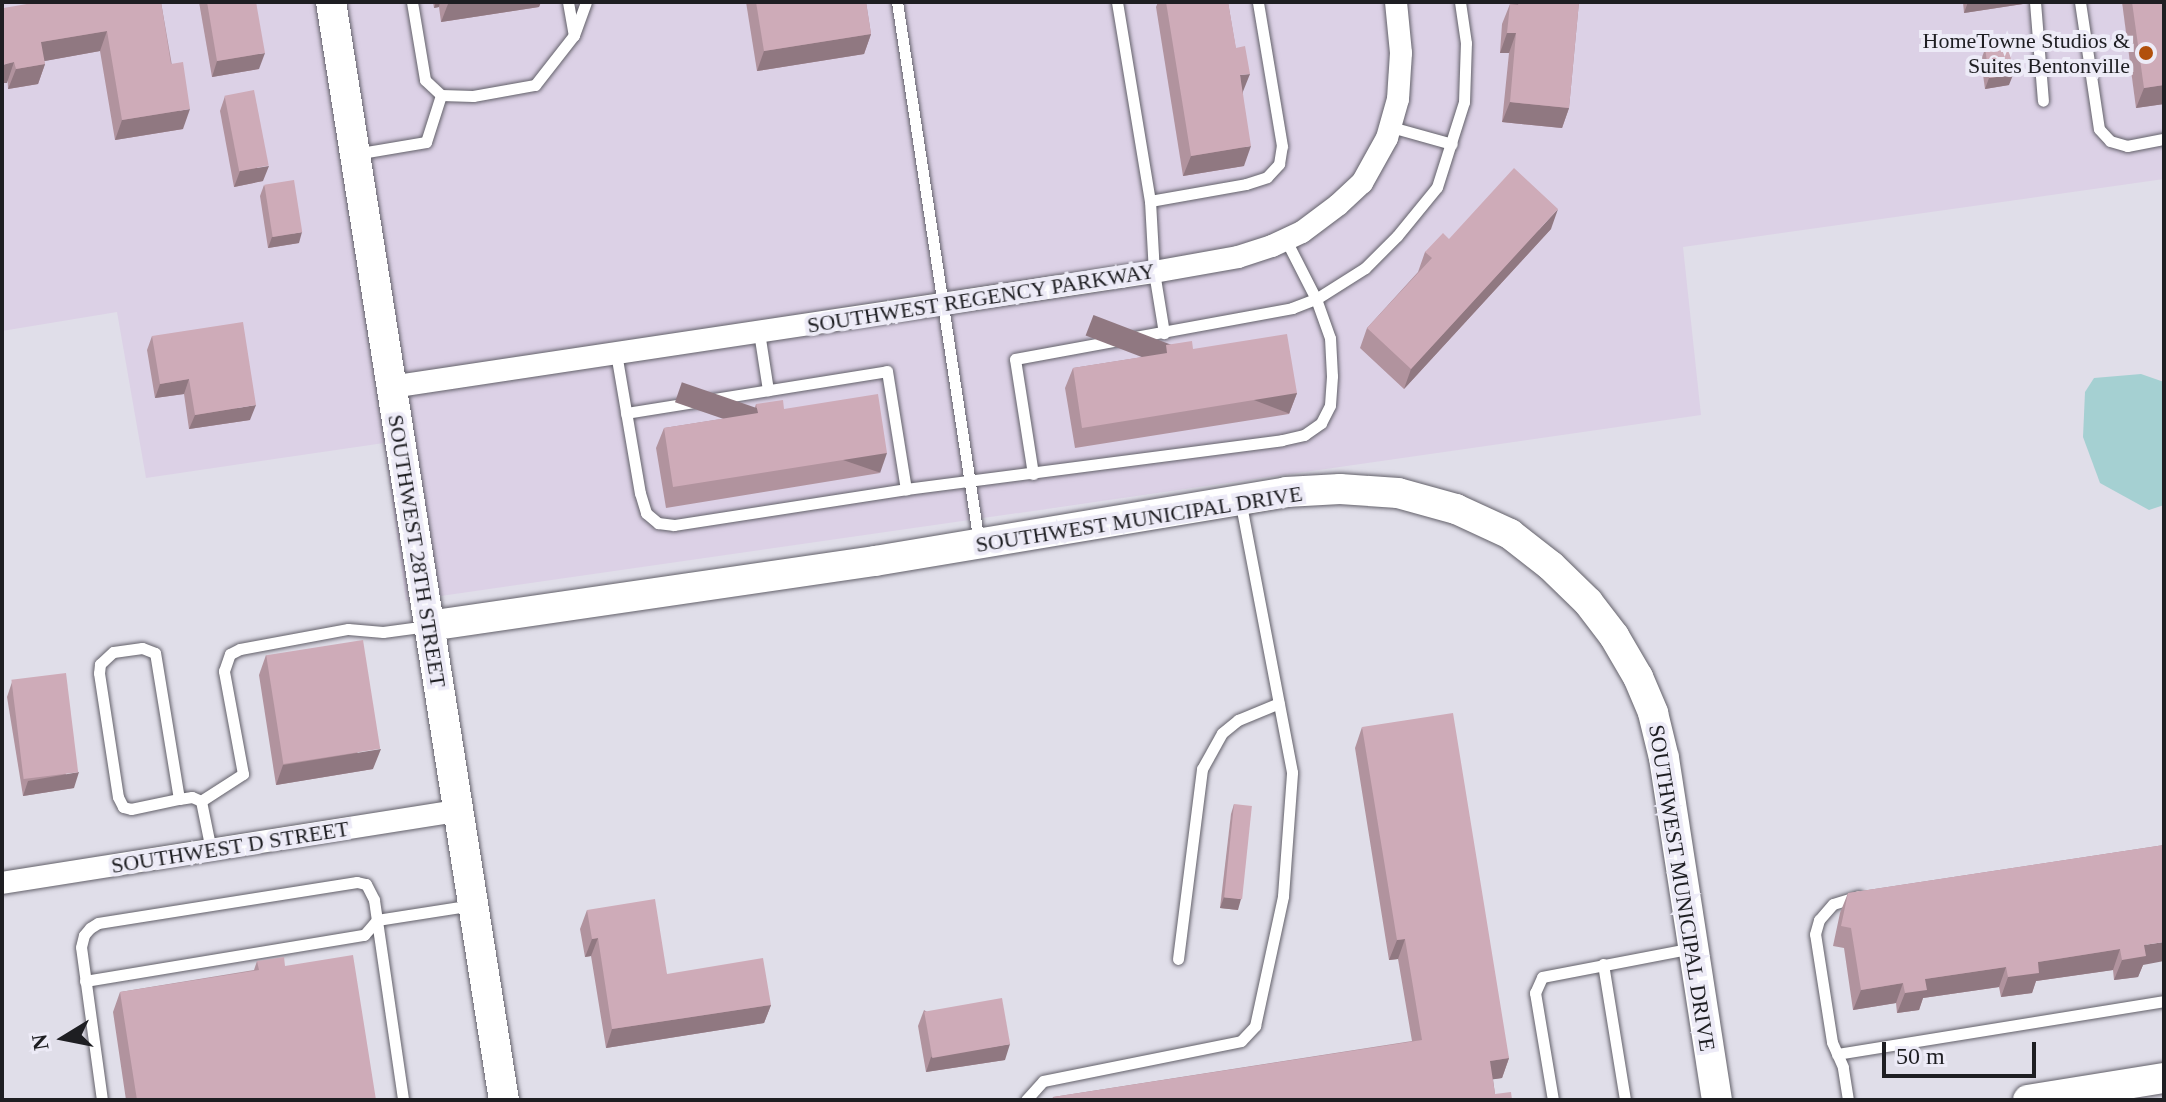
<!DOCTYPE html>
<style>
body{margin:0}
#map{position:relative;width:2166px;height:1102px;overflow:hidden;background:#e0dee9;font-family:Georgia,serif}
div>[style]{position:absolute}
.commercial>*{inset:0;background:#dcd1e6}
.water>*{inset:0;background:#a5d0d2}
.roads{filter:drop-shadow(0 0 2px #63616a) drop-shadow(0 0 2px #63616a)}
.lane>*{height:11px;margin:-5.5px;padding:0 5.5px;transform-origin:5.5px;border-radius:5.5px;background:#fff}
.street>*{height:22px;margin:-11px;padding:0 11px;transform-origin:11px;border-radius:11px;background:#fff}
.secondary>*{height:30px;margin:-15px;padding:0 15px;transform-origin:15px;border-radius:15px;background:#fff}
.wall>*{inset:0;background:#b1939e}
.shaded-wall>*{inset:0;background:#907881;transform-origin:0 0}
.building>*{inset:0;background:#ceabb8;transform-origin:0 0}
.dots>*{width:22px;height:22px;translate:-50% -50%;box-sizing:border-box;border:4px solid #edebf7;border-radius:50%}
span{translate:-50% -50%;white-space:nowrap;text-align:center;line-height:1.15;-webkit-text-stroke:8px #edebf7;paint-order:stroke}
.poi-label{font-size:22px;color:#1e1e22}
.right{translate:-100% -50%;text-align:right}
.street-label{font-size:22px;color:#1e1e22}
.frame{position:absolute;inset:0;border:4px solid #1e1e22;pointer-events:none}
.north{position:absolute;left:24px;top:998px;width:80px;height:80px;-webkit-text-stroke:6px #edebf7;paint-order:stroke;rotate:260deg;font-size:22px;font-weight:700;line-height:32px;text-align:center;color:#1e1e22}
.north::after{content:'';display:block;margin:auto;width:28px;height:36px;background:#1e1e22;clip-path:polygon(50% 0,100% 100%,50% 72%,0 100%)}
.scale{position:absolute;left:1882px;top:1042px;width:154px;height:36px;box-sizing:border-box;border:4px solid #1e1e22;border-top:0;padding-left:10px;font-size:24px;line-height:28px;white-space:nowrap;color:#1e1e22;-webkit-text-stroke:6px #edebf7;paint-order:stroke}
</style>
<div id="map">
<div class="commercial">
<div style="clip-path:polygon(2px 2px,2164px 2px,2164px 179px,1683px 247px,1701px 415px,406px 601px,384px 443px,146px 478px,117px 312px,2px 331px)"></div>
</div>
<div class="water">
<div style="clip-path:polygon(2141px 374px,2164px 382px,2164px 505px,2149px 510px,2100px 483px,2083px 437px,2085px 392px,2094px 378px)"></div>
</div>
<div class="roads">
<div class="lane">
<div style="left:412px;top:2px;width:79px;rotate:80.5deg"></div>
<div style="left:425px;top:80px;width:22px;rotate:43deg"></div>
<div style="left:441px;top:95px;width:32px;rotate:2deg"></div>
<div style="left:473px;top:96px;width:63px;rotate:-10.1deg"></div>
<div style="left:535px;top:85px;width:63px;rotate:-52deg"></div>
<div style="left:574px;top:35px;width:35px;rotate:-70deg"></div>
<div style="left:568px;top:2px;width:34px;rotate:80deg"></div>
<div style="left:897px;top:2px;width:547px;rotate:81.38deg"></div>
<div style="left:1117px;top:2px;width:202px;rotate:80.6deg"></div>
<div style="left:1150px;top:201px;width:71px;rotate:86.8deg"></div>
<div style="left:1154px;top:272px;width:62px;rotate:80.7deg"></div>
<div style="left:2035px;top:2px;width:99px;rotate:85.4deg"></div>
<div style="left:2080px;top:2px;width:128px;rotate:81.5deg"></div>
<div style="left:2099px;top:129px;width:16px;rotate:47deg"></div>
<div style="left:2110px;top:141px;width:18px;rotate:16deg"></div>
<div style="left:2127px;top:146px;width:38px;rotate:-11deg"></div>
<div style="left:1391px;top:127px;width:63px;rotate:15.6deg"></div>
<div style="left:355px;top:154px;width:72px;rotate:-9.6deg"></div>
<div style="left:426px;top:142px;width:49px;rotate:-72.3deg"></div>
<div style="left:1150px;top:201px;width:97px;rotate:-10deg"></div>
<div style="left:1246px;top:184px;width:22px;rotate:-18deg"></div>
<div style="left:1267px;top:177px;width:18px;rotate:-47deg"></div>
<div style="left:1279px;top:164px;width:18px;rotate:-81deg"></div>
<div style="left:1282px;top:146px;width:146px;rotate:-99.5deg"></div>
<div style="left:759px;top:332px;width:59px;rotate:81.2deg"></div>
<div style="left:616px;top:353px;width:142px;rotate:80.3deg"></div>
<div style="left:640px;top:493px;width:21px;rotate:73deg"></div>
<div style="left:646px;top:513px;width:16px;rotate:40deg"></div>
<div style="left:658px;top:523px;width:16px;rotate:7deg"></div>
<div style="left:674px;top:525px;width:235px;rotate:-8.8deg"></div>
<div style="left:906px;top:489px;width:379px;rotate:-7.4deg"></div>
<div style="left:1282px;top:440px;width:23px;rotate:-13deg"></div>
<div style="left:1304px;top:435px;width:21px;rotate:-35deg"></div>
<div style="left:1321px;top:423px;width:20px;rotate:-63deg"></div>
<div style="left:1330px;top:405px;width:29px;rotate:-86deg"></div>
<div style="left:1332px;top:376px;width:38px;rotate:-93deg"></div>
<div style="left:1330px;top:338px;width:41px;rotate:-109.7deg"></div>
<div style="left:1316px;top:299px;width:66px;rotate:-117deg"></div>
<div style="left:626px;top:413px;width:264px;rotate:-9.1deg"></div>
<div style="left:887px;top:371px;width:120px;rotate:80.9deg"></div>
<div style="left:1033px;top:474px;width:116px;rotate:-98.9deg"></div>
<div style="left:1015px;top:359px;width:282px;rotate:-10.4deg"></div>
<div style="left:1292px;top:308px;width:26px;rotate:-21deg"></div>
<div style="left:1316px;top:299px;width:58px;rotate:-32.3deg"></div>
<div style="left:1365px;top:268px;width:45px;rotate:-45deg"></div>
<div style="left:1397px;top:236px;width:63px;rotate:-50.8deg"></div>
<div style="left:1437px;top:187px;width:89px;rotate:-72.4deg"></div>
<div style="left:1464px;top:102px;width:59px;rotate:-88.1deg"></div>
<div style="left:1466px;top:43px;width:41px;rotate:-98.3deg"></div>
<div style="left:179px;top:799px;width:148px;rotate:-99.3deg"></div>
<div style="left:155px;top:653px;width:14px;rotate:-159deg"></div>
<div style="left:142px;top:648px;width:29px;rotate:172deg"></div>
<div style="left:113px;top:652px;width:18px;rotate:137deg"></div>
<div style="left:100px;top:664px;width:9px;rotate:96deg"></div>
<div style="left:99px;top:673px;width:125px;rotate:81.3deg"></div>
<div style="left:118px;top:797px;width:11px;rotate:63deg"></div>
<div style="left:123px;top:807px;width:8px;rotate:14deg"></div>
<div style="left:131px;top:809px;width:49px;rotate:-11.8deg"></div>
<div style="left:179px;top:799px;width:13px;rotate:-9deg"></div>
<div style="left:192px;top:797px;width:10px;rotate:24deg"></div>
<div style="left:201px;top:801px;width:50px;rotate:78.5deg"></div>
<div style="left:201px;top:801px;width:50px;rotate:-32.7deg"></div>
<div style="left:243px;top:774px;width:105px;rotate:-100.5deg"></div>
<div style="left:224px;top:671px;width:18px;rotate:-71deg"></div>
<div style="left:230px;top:654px;width:11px;rotate:-27deg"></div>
<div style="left:240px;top:649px;width:110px;rotate:-10.5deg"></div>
<div style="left:348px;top:629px;width:35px;rotate:5deg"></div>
<div style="left:383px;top:632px;width:45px;rotate:-7.6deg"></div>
<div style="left:1178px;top:959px;width:192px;rotate:-82.8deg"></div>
<div style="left:1202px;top:769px;width:41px;rotate:-60.9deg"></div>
<div style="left:1222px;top:733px;width:21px;rotate:-39deg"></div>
<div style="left:1238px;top:720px;width:44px;rotate:-22.5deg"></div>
<div style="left:1603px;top:964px;width:138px;rotate:80.8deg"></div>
<div style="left:85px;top:981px;width:283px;rotate:-9.4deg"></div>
<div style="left:364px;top:935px;width:20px;rotate:-49deg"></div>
<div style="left:377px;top:920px;width:97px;rotate:-8.9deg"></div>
<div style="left:1837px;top:1054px;width:331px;rotate:-9.2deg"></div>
<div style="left:102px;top:1100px;width:154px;rotate:-97.8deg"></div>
<div style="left:81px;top:947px;width:12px;rotate:-76deg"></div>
<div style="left:84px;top:935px;width:9px;rotate:-49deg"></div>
<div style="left:90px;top:928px;width:9px;rotate:-32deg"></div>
<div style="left:98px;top:923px;width:262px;rotate:-9deg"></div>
<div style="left:357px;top:882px;width:9px;rotate:13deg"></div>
<div style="left:366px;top:884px;width:18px;rotate:63deg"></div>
<div style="left:374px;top:900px;width:202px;rotate:81.7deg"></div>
<div style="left:1026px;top:1100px;width:25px;rotate:-48deg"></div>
<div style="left:1043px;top:1081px;width:202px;rotate:-11.4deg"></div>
<div style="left:1241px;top:1041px;width:21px;rotate:-47deg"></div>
<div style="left:1255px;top:1026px;width:133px;rotate:-77.8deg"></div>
<div style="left:1283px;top:896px;width:124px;rotate:-85.8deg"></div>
<div style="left:1292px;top:772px;width:277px;rotate:-100.8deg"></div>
<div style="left:1553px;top:1100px;width:109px;rotate:-99.5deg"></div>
<div style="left:1535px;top:993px;width:17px;rotate:-66deg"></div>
<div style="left:1542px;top:977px;width:153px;rotate:-10.9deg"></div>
<div style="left:1848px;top:1100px;width:33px;rotate:-99deg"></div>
<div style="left:1843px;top:1067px;width:27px;rotate:-114deg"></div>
<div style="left:1832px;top:1042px;width:109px;rotate:-98.9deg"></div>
<div style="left:1815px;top:934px;width:15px;rotate:-74deg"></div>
<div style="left:1819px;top:920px;width:21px;rotate:-49deg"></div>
<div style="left:1833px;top:904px;width:27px;rotate:-17deg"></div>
</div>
<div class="street">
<div style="left:391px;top:387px;width:772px;rotate:-8.57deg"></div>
<div style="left:1154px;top:272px;width:85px;rotate:-10.1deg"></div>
<div style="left:1238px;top:257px;width:36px;rotate:-18deg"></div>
<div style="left:1272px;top:246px;width:33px;rotate:-25deg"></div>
<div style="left:1302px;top:232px;width:45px;rotate:-36.9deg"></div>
<div style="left:1338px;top:205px;width:33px;rotate:-43deg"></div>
<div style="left:1362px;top:183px;width:51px;rotate:-60.9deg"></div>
<div style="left:1387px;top:138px;width:41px;rotate:-74.2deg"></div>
<div style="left:1398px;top:99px;width:46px;rotate:-86.3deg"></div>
<div style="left:1401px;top:53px;width:51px;rotate:-95.6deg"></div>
<div style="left:2px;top:883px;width:461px;rotate:-9deg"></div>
</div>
<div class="secondary">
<div style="left:331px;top:2px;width:1112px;rotate:81.05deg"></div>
<div style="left:429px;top:626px;width:451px;rotate:-8.3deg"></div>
<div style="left:875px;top:561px;width:417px;rotate:-9.5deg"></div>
<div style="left:1286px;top:492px;width:54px;rotate:-3.2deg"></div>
<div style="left:1340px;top:489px;width:58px;rotate:3.9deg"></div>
<div style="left:1398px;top:493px;width:60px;rotate:15.4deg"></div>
<div style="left:1456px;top:509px;width:60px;rotate:24.8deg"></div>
<div style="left:1510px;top:534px;width:52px;rotate:38deg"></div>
<div style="left:1551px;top:566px;width:52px;rotate:44.2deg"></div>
<div style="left:1588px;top:602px;width:43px;rotate:52.6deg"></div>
<div style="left:1614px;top:636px;width:48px;rotate:59.7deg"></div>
<div style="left:1638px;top:677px;width:39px;rotate:67deg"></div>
<div style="left:1653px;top:713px;width:46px;rotate:76.3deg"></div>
<div style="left:1664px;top:758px;width:346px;rotate:81.2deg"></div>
<div style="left:2028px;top:1100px;width:138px;rotate:-9.2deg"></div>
</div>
</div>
<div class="wall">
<div style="clip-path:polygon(161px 2px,183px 129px,115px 140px,100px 51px,44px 61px,45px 64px,38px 84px,8px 89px,4px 8px)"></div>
<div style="clip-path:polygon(199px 2px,256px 2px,259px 69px,212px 77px)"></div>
<div style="clip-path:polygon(433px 2px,541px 2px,539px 7px,441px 22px,439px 7px,434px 8px)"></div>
<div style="clip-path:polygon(746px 2px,866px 2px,871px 34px,864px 54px,757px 71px)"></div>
<div style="clip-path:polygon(1158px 2px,1228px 2px,1243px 92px,1244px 166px,1183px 176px,1156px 7px)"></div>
<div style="clip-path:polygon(1513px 2px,1579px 2px,1569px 108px,1562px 128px,1502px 122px,1509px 53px,1500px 53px,1502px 24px,1510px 4px,1513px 4px)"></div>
<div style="clip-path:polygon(1963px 2px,2023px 2px,2023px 4px,1964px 13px)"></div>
<div style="clip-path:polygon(2122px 2px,2164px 2px,2164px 104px,2136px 108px)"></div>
<div style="clip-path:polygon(1985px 49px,2009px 85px,1985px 89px,1981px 60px)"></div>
<div style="clip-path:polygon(225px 96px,263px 181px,234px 187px,220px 111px)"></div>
<div style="clip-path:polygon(264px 185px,299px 243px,268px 248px,260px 196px)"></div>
<div style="clip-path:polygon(1551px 229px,1404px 389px,1360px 348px,1367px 328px,1418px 272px,1425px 252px,1449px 239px)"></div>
<div style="clip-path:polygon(152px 336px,250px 420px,189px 429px,184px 394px,155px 398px,147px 350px)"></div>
<div style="clip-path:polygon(1166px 345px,1193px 349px,1297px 393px,1289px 414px,1075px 448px,1065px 388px,1073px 368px,1162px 354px)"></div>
<div style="clip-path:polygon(756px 404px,784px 409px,880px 473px,666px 508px,656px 448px,664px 428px,753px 414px)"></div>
<div style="clip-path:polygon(266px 655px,373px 769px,276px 785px,259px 675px)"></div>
<div style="clip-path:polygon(12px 682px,74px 788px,23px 796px,7px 697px)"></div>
<div style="clip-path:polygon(1362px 727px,1509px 1058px,1502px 1078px,1493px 1079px,1495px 1094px,1512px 1100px,1052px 1100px,1053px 1097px,1412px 1041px,1398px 959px,1389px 960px,1355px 748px)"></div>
<div style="clip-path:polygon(1234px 804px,1238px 910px,1220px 908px,1231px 814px)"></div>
<div style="clip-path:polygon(2164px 845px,2143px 965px,2138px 977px,2114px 980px,2113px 970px,2036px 981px,2032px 993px,2001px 997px,1999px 987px,1923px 998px,1919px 1010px,1897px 1013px,1896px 1003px,1853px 1010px,1844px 948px,1833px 946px,1840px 913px,1848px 893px)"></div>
<div style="clip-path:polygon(587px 910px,667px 974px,771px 1005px,764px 1023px,606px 1048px,591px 956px,585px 957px,580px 929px)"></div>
<div style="clip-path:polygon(257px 961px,285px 966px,376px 1100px,126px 1100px,113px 1012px,120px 992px,254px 970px)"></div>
<div style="clip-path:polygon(924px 1010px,1005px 1060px,926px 1072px,918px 1026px)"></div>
</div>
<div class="shaded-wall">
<div style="clip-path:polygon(436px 2px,440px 2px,439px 7px,434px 8px)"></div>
<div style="clip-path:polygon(458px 2px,541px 2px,539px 7px,441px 22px,448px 4px)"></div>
<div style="clip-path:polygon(1968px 2px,2023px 2px,2023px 4px,1964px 13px)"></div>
<div style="clip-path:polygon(107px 31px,100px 51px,34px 63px,41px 42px)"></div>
<div style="clip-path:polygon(1507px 33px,1516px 33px,1509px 53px,1500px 53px)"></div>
<div style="clip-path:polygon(871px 34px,864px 54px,757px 71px,764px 51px)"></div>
<div style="clip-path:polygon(265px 53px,259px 69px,212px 77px,217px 61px)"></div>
<div style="clip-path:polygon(14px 62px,7px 83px,2px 83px,2px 65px)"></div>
<div style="clip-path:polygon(45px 64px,38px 84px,8px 89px,16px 69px)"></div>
<div style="clip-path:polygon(1250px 74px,1242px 94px,1240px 75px)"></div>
<div style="clip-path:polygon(2013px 75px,2009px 85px,1985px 89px,1989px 78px)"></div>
<div style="clip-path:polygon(2164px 85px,2164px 104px,2136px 108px,2144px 88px)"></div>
<div style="clip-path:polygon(1510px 102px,1569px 108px,1562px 128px,1502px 122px)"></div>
<div style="clip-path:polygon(190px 109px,183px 129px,115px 140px,122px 120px)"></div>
<div style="clip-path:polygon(1251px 146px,1244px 166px,1183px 176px,1191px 156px)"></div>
<div style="clip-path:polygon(269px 166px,263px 181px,234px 187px,240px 171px)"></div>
<div style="clip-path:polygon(1558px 209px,1551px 229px,1404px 389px,1411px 369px)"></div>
<div style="clip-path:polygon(302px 232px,299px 243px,268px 248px,272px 237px)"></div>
<div style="clip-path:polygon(189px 379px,184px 394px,155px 398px,160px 384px)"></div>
<div style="left:1297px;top:393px;width:22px;height:218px;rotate:111deg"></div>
<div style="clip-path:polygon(256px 405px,250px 420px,189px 429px,195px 415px)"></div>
<div style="left:887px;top:453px;width:21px;height:217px;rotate:109deg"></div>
<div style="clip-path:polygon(381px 749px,373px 769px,276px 785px,283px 765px)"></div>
<div style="clip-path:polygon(79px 772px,74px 788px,23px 796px,28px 781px)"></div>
<div style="clip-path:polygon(1224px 897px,1241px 899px,1238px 910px,1220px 908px)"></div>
<div style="clip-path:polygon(598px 938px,591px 956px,585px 957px,592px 939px)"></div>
<div style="clip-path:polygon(1405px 939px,1398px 959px,1389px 960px,1397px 940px)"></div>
<div style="clip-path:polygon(2164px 942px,2164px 961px,2143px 965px,2138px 977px,2114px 980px,2122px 960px,2144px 945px)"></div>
<div style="clip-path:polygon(2120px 949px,2113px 970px,2036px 981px,2032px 993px,2001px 997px,2008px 977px,2038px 962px)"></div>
<div style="clip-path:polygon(2006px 967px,1999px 987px,1923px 998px,1919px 1010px,1897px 1013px,1905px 993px,1925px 979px)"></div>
<div style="clip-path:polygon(1903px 983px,1896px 1003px,1853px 1010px,1861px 990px)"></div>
<div style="clip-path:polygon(771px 1005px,764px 1023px,606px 1048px,612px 1029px)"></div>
<div style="clip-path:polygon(1010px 1044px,1005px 1060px,926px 1072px,931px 1057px)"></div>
<div style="clip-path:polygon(1509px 1058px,1502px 1078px,1482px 1081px,1490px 1061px)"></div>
</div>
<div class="building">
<div style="clip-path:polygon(2px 2px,4px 8px,38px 2px,161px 2px,171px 64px,183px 62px,190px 109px,122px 120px,107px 31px,41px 42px,45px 64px,16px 69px,14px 62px,2px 65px)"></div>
<div style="clip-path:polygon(207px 2px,256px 2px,265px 53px,217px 61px)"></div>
<div style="clip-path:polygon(756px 2px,866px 2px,871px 34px,764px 51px)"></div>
<div style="clip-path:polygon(1166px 2px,1228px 2px,1236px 48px,1245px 46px,1250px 74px,1240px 75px,1251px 146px,1191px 156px)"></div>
<div style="clip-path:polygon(1519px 2px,1579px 2px,1569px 108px,1510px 102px,1516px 33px,1507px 33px,1510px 4px,1518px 5px)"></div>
<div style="clip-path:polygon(2132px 2px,2164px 2px,2164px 85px,2144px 88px)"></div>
<div style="left:2009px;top:46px;width:29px;height:24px;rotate:82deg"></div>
<div style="left:254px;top:90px;width:77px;height:30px;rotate:79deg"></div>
<div style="clip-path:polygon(1514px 168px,1558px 209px,1411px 369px,1367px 328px,1432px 258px,1425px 252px,1443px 233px,1449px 239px)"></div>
<div style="left:294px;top:180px;width:53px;height:30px;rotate:81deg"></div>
<div style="clip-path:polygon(243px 322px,256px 405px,195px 415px,189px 379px,160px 384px,152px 336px)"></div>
<div style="clip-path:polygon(1287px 334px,1297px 393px,1082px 428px,1073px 368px,1167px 353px,1166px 345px,1192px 341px,1193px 349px)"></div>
<div style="clip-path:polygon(878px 394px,887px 453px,673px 487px,664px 428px,758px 413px,756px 404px,783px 400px,784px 409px)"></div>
<div style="left:363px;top:640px;width:110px;height:98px;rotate:81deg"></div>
<div style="left:66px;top:673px;width:100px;height:55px;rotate:83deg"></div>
<div style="clip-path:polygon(1453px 713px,1509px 1058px,1490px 1061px,1495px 1094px,1511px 1092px,1512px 1100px,1054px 1100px,1053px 1097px,1422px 1040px,1405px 939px,1397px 940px,1362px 727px)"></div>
<div style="left:1234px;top:804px;width:18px;height:94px;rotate:6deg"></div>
<div style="clip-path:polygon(2164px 845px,2164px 942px,2144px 945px,2146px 956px,2122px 960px,2120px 949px,2038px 962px,2039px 973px,2008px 977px,2006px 967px,1925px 979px,1927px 990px,1905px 993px,1903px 983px,1861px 990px,1851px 928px,1841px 926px,1848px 893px)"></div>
<div style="clip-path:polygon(655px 899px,667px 974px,763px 958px,771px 1005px,612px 1029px,598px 938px,592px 939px,587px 910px)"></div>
<div style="clip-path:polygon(353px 955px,376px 1100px,137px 1100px,120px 992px,259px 970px,257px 961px,284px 957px,285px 966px)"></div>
<div style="left:1002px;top:998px;width:47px;height:79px;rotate:80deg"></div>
</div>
<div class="dots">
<div style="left:2146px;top:53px;background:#b1500c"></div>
</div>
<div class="poi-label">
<span class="right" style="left:2130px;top:53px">HomeTowne Studios &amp;<br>Suites Bentonville</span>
</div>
<div class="street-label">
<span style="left:981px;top:298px;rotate:-9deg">SOUTHWEST REGENCY PARKWAY</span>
<span style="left:1139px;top:519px;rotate:-9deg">SOUTHWEST MUNICIPAL DRIVE</span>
<span style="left:417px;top:551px;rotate:81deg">SOUTHWEST 28TH STREET</span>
<span style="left:230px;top:847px;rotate:-9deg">SOUTHWEST D STREET</span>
<span style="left:1682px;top:888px;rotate:81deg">SOUTHWEST MUNICIPAL DRIVE</span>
</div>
<div class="frame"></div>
<div class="north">N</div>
<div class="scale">50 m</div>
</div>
